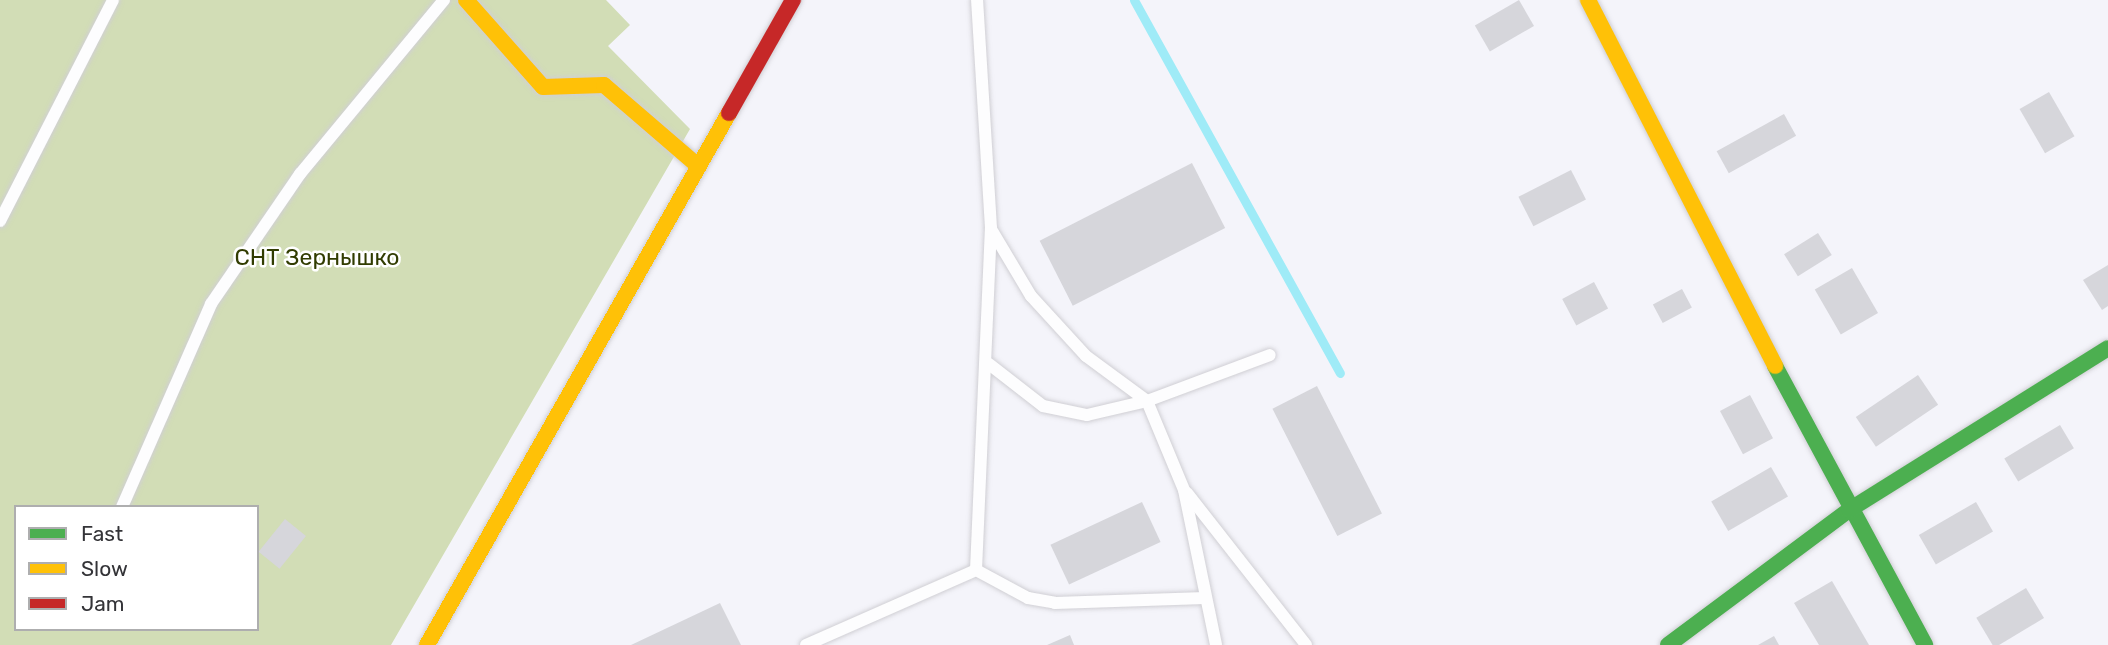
<!DOCTYPE html>
<meta charset="utf-8">
<style>
body{margin:0}
#map{position:relative;width:2108px;height:645px;overflow:hidden;background:#f4f4fa;font-family:Rubik,sans-serif}
div>[style]{position:absolute}
.green>*{inset:0;background:#d2ddb6}
.stream>*{height:9px;margin:-4.5px;padding:0 4.5px;transform-origin:4.5px;border-radius:4.5px;background:#9febf7}
.building>*{inset:0;background:#d6d6db;transform-origin:0 0}
.roads{filter:drop-shadow(0 0 2px #d0cfd4) drop-shadow(0 0 2px #d0cfd4)}
.lane>*{height:12px;margin:-6px;padding:0 6px;transform-origin:6px;border-radius:6px;background:#fdfdfe}
.fast>*{height:16px;margin:-8px;padding:0 8px;transform-origin:8px;border-radius:8px;background:#4caf50}
.slow>*{height:16px;margin:-8px;padding:0 8px;transform-origin:8px;border-radius:8px;background:#ffc107}
.jam>*{height:16px;margin:-8px;padding:0 8px;transform-origin:8px;border-radius:8px;background:#c62828}
span{translate:-50% -50%;white-space:nowrap;text-align:center;line-height:1.15;-webkit-text-stroke:5px #fff;paint-order:stroke}
.park-label{font-size:23px;color:#313c01}
.legend{position:absolute;left:14px;top:505px;width:245px;height:126px;box-sizing:border-box;background:#fff;border:2px solid #aeaeaf;margin:0;padding:9px 12px;list-style:none;font-size:21px;color:#343438}
.legend li{display:flex;align-items:center;gap:14px;height:35px}
.legend b{width:35px;border:2px solid #aeaeaf}
</style>
<div id="map">
<div class="green">
<div style="clip-path:polygon(evenodd,0 0,606px 0,630px 25px,608px 46px,690px 129px,391px 645px,0 645px,0 0,16px 507px,257px 507px,257px 629px,16px 629px,16px 507px)"></div>
</div>
<div class="stream">
<div style="left:1134px;top:0;width:426px;rotate:61.1deg"></div>
</div>
<div class="building">
<div style="left:1519px;top:0;width:30px;height:51px;rotate:60deg"></div>
<div style="left:2049px;top:92px;width:51px;height:34px;rotate:60deg"></div>
<div style="left:1784px;top:114px;width:25px;height:77px;rotate:61deg"></div>
<div style="left:1192px;top:163px;width:73px;height:171px;rotate:63deg"></div>
<div style="left:1571px;top:170px;width:33px;height:59px;rotate:63deg"></div>
<div style="left:1818px;top:233px;width:26px;height:40px;rotate:58deg"></div>
<div style="clip-path:polygon(2108px 265px,2108px 306px,2102px 310px,2083px 280px)"></div>
<div style="left:1852px;top:268px;width:52px;height:43px;rotate:60deg"></div>
<div style="left:1594px;top:282px;width:30px;height:36px;rotate:62deg"></div>
<div style="left:1682px;top:289px;width:21px;height:33px;rotate:62deg"></div>
<div style="left:1918px;top:375px;width:36px;height:75px;rotate:56deg"></div>
<div style="left:1317px;top:386px;width:143px;height:50px;rotate:63deg"></div>
<div style="left:1750px;top:395px;width:49px;height:34px;rotate:62deg"></div>
<div style="left:2060px;top:425px;width:27px;height:65px;rotate:59deg"></div>
<div style="left:1771px;top:467px;width:34px;height:69px;rotate:60deg"></div>
<div style="left:1142px;top:502px;width:44px;height:101px;rotate:65deg"></div>
<div style="left:1976px;top:502px;width:34px;height:66px;rotate:60deg"></div>
<div style="left:285px;top:519px;width:27px;height:42px;rotate:39deg"></div>
<div style="clip-path:polygon(1832px 581px,1869px 645px,1819px 645px,1794px 603px)"></div>
<div style="left:2026px;top:588px;width:35px;height:58px;rotate:59deg"></div>
<div style="clip-path:polygon(720px 603px,741px 645px,631px 645px)"></div>
<div style="clip-path:polygon(1070px 635px,1074px 645px,1047px 645px)"></div>
<div style="clip-path:polygon(1774px 636px,1779px 645px,1758px 645px)"></div>
</div>
<div class="roads">
<div class="lane">
<div style="left:0;top:221px;width:248px;rotate:-62.9deg"></div>
<div style="left:991px;top:229px;width:78px;rotate:59.2deg"></div>
<div style="left:1031px;top:296px;width:81px;rotate:47.5deg"></div>
<div style="left:1086px;top:356px;width:76px;rotate:36.4deg"></div>
<div style="left:1147px;top:401px;width:131px;rotate:-20.5deg"></div>
<div style="left:989px;top:364px;width:68px;rotate:37.9deg"></div>
<div style="left:1043px;top:406px;width:45px;rotate:11.6deg"></div>
<div style="left:1087px;top:415px;width:62px;rotate:-13.1deg"></div>
<div style="left:1147px;top:401px;width:96px;rotate:67.4deg"></div>
<div style="left:1184px;top:490px;width:158px;rotate:78.3deg"></div>
<div style="left:1187px;top:493px;width:193px;rotate:51.9deg"></div>
<div style="left:122px;top:507px;width:222px;rotate:-66.3deg"></div>
<div style="left:211px;top:304px;width:158px;rotate:-55.6deg"></div>
<div style="left:300px;top:174px;width:226px;rotate:-50.4deg"></div>
<div style="left:976px;top:570px;width:342px;rotate:-87.5deg"></div>
<div style="left:991px;top:228px;width:228px;rotate:-93.5deg"></div>
<div style="left:976px;top:570px;width:59px;rotate:28.3deg"></div>
<div style="left:1028px;top:598px;width:27px;rotate:10deg"></div>
<div style="left:1055px;top:603px;width:150px;rotate:-1.9deg"></div>
<div style="left:806px;top:645px;width:186px;rotate:-23.8deg"></div>
</div>
<div class="fast">
<div style="left:1775px;top:366px;width:317px;rotate:61.7deg"></div>
<div style="left:1668px;top:645px;width:226px;rotate:-36.7deg"></div>
<div style="left:1849px;top:510px;width:305px;rotate:-32deg"></div>
</div>
<div class="slow">
<div style="left:466px;top:0;width:116px;rotate:48.5deg"></div>
<div style="left:543px;top:87px;width:61px;rotate:-1.9deg"></div>
<div style="left:604px;top:85px;width:123px;rotate:40.7deg"></div>
<div style="left:1588px;top:0;width:411px;rotate:62.9deg"></div>
<div style="left:427px;top:645px;width:612px;rotate:-60.42deg"></div>
</div>
<div class="jam">
<div style="left:729px;top:113px;width:130px;rotate:-60.5deg"></div>
</div>
</div>
<div class="park-label">
<span style="left:317px;top:257px">СНТ Зернышко</span>
</div>
<ul class="legend">
<li><b style="height:9px;background:#4caf50"></b>Fast</li>
<li><b style="height:9px;background:#ffc107"></b>Slow</li>
<li><b style="height:9px;background:#c62828"></b>Jam</li>
</ul>
</div>
